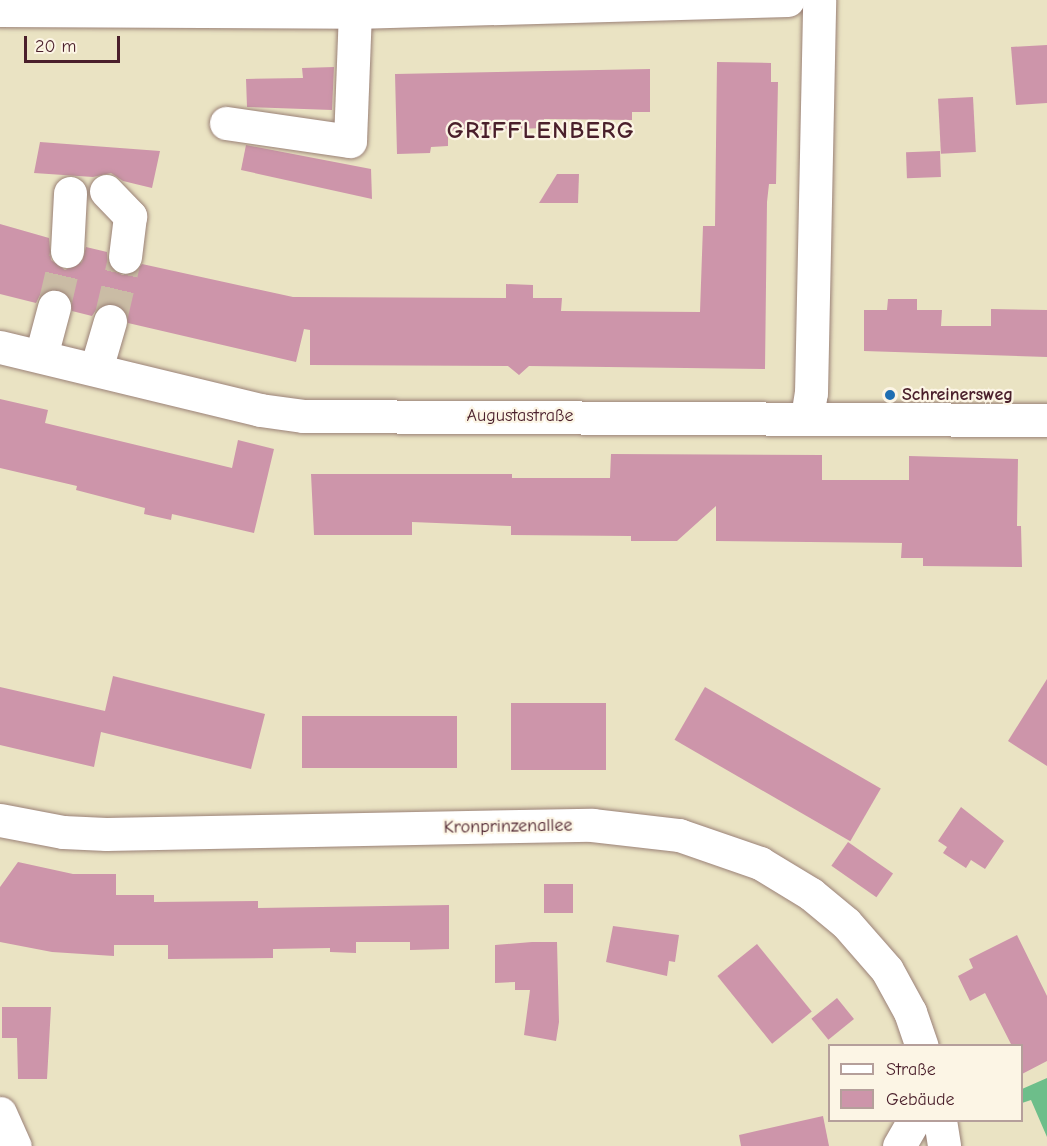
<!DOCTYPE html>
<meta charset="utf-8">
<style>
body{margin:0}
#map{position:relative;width:1047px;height:1146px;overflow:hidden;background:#eae3c3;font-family:"Comic Neue",sans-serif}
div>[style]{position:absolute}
.forest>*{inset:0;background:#6dbe8a}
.building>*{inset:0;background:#cd95aa;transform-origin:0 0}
.minor-tunnel>*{height:33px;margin-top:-16.5px;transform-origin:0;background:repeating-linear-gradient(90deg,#cabca5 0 33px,transparent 0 49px)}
.roads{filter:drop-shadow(0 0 2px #9a8177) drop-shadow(0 0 2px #9a8177)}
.minor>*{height:33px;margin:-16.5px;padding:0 16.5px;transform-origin:16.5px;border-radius:16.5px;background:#fff}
.major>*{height:33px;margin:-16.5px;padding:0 16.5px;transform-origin:16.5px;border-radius:16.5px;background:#fff}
.dots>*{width:16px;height:16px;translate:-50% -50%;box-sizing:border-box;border:3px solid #fcf5e5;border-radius:50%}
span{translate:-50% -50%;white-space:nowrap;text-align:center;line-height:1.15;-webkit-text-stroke:4.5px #fcf5e5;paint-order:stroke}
.poi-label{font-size:18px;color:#4a1f2b;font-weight:700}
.left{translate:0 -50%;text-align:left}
.street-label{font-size:18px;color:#4a1f2b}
.district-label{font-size:24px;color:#4a1f2b;font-weight:700;letter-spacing:1.5px}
.legend{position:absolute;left:828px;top:1044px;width:195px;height:78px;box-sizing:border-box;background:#fcf5e5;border:2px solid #b59f9b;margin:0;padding:8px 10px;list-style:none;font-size:18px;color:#4a1f2b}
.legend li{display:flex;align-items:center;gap:12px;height:30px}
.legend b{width:30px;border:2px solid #b59f9b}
.scale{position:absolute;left:24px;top:36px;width:96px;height:27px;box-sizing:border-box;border:3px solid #4a1f2b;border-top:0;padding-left:8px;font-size:18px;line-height:21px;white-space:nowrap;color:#4a1f2b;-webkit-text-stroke:4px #fcf5e5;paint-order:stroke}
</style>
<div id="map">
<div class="forest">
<div style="clip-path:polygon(1047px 1078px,1047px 1137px,1031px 1100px,1022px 1103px,1022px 1089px)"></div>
</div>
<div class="building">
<div style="clip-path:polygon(1047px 45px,1047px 103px,1016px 105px,1011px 47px)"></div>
<div style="clip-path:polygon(717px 62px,771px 63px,771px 82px,778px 82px,776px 184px,769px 184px,767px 202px,765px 369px,529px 366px,519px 375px,508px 366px,310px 365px,310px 330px,304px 329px,296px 362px,128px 323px,124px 309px,115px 303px,98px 307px,92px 316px,72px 311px,68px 294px,58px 289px,41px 293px,36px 303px,0 294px,0 224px,49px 238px,51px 260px,65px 270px,82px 262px,86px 247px,107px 252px,108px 265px,122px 275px,133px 274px,142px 264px,293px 297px,506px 298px,506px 284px,533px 285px,533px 298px,562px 298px,561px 311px,700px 312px,703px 226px,715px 226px)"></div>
<div style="clip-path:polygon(334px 67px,332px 110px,247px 107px,246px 79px,303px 78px,302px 68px)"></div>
<div style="clip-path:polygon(650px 69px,650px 112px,632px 112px,632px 120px,544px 119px,544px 128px,448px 131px,448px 146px,431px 147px,430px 153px,397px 154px,395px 74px)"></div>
<div style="left:973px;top:97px;width:55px;height:35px;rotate:87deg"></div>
<div style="clip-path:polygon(40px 142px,160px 151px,152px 188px,123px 181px,111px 173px,93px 177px,34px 173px)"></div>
<div style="clip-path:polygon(246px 145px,371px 169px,372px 199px,241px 170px)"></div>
<div style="left:940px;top:151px;width:26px;height:34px;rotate:88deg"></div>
<div style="clip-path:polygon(557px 174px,579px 174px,578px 203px,539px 203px)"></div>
<div style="clip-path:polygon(888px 299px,917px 299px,917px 310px,942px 310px,941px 326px,991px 326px,991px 309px,1047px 310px,1047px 357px,864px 351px,864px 310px,887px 310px)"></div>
<div style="clip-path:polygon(0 399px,48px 410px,45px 423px,232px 468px,238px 440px,274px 449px,254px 533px,172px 514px,171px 520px,144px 514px,145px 508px,76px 490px,77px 486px,0 468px)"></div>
<div style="clip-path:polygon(611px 454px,822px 455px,822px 480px,909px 480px,909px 456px,1018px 459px,1017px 526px,1021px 526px,1022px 567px,923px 566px,923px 558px,901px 558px,902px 543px,716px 541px,716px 506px,677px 541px,631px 541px,631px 536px,511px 535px,511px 526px,412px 522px,412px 535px,314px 535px,311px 474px,512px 474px,512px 478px,610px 478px)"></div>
<div style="clip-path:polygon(113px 676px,265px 714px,251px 769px,101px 732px,94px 767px,0 745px,0 687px,105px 711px)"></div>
<div style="clip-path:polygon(1047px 679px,1047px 766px,1008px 741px)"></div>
<div style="left:705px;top:687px;width:203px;height:61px;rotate:30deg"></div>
<div style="left:511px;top:703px;width:95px;height:67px"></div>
<div style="left:302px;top:716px;width:155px;height:52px"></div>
<div style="clip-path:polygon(961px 807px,1004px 841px,985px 869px,971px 860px,966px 868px,943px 853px,947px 847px,938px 841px)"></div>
<div style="left:848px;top:842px;width:55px;height:29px;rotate:35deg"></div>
<div style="clip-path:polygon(18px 862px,73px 874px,116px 874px,116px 895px,154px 895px,154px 902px,258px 901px,258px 908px,449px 905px,449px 949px,410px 950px,410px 942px,356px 942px,356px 953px,330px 952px,330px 948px,273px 949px,273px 958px,168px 959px,168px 945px,114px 945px,114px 956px,52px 952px,0 942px,0 887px)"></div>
<div style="left:544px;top:884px;width:29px;height:29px"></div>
<div style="clip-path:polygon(613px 926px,679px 935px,675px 962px,669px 961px,667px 976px,606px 962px)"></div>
<div style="clip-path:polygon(1017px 935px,1047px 996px,1047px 1061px,1022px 1074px,1022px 1046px,1012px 1046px,985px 993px,970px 1001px,958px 976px,973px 968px,969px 959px)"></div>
<div style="clip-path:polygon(532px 942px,557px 942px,559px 1022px,556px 1041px,524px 1035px,530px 990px,515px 990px,515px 982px,495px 983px,495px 945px)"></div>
<div style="left:757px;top:944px;width:87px;height:51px;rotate:51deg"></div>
<div style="left:837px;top:998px;width:27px;height:33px;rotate:51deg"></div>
<div style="clip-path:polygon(2px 1007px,51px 1007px,47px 1079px,18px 1079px,17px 1038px,2px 1038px)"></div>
<div style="clip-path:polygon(823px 1116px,829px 1146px,741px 1146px,739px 1135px)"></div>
</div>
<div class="minor-tunnel">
<div style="left:54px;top:307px;width:57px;rotate:-76.9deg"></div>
<div style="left:110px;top:321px;width:66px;rotate:-76.8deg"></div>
</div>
<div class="roads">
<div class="minor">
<div style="left:226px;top:123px;width:125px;rotate:8.3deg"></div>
<div style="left:350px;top:141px;width:129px;rotate:-87.8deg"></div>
<div style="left:106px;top:191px;width:35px;rotate:46deg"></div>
<div style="left:130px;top:216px;width:41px;rotate:97deg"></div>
<div style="left:67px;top:251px;width:58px;rotate:-87deg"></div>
<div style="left:0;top:347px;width:268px;rotate:13.6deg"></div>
<div style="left:260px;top:410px;width:43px;rotate:7.9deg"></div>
<div style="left:303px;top:416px;width:744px;rotate:0.31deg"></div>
<div style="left:41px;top:356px;width:51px;rotate:-75.1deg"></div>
<div style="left:96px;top:369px;width:50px;rotate:-73.7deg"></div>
<div style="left:807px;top:417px;width:24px;rotate:-81deg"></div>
<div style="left:811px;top:393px;width:393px;rotate:-88.8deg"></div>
<div style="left:0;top:820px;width:64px;rotate:10.8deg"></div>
<div style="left:63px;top:832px;width:43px;rotate:2.7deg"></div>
<div style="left:106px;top:834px;width:486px;rotate:-1.1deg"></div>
<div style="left:592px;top:825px;width:88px;rotate:6.6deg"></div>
<div style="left:679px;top:835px;width:86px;rotate:19.1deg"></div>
<div style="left:760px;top:863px;width:60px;rotate:31.3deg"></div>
<div style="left:811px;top:894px;width:45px;rotate:39.6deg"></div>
<div style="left:846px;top:923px;width:62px;rotate:48.9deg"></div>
<div style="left:887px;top:970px;width:48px;rotate:61.3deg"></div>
<div style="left:910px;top:1012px;width:36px;rotate:71deg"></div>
<div style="left:0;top:1113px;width:36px;rotate:66deg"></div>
<div style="left:940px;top:1120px;width:26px;rotate:81deg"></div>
<div style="left:899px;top:1146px;width:30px;rotate:-60deg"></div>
</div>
<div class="major">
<div style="left:0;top:10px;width:355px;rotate:0.3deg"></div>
<div style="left:355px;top:12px;width:433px;rotate:-1.6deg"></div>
</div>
</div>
<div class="dots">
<div style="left:890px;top:395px;background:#1f6fb2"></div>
</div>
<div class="poi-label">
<span class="left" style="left:902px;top:395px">Schreinersweg</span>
</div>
<div class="street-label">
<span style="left:520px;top:416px">Augustastraße</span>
<span style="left:508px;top:827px;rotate:-1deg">Kronprinzenallee</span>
</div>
<div class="district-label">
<span style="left:541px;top:131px">GRIFFLENBERG</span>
</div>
<ul class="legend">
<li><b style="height:8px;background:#fff"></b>Straße</li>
<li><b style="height:16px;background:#cd95aa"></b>Gebäude</li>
</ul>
<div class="scale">20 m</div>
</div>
